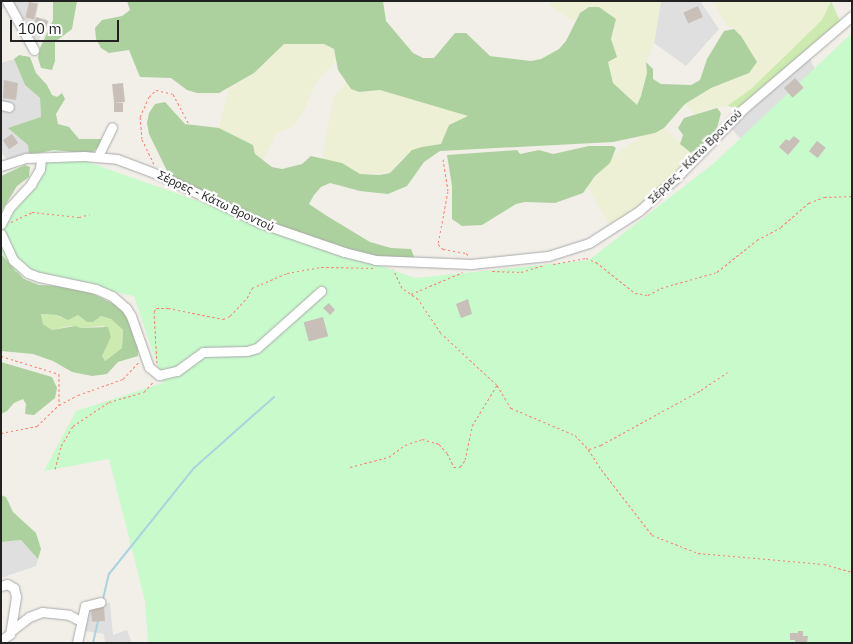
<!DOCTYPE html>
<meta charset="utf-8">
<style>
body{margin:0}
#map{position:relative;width:853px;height:644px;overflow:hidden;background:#f2efe9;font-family:"IBM Plex Sans",sans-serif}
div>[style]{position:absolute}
.residential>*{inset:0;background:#e0dfdf}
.farmland>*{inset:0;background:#eef0d5}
.grass>*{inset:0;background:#cdebb0}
.forest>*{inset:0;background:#add19e}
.park>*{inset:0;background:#c8facc}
.stream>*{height:2px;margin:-1px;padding:0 1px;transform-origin:1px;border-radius:1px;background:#aad3df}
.building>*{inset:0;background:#c7bfb8;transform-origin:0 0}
.path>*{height:1px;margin-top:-0.5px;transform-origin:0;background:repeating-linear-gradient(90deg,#fa8072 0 2.5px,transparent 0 5px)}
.roads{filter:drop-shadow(0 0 1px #a9a9a9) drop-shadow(0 0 1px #a9a9a9)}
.minor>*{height:9px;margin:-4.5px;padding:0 4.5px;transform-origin:4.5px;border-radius:4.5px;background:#fff}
span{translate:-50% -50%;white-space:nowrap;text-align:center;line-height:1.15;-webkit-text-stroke:4.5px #fff;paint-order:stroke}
.street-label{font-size:12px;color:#222}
.frame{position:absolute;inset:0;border:2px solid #222;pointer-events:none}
.scale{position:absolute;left:10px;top:20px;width:109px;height:22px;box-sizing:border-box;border:2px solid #222;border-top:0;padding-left:6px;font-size:15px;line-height:18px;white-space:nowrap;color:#222;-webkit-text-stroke:4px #fff;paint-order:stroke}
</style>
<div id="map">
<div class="residential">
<div style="clip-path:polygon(1px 1px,39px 1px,36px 17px,47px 19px,37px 45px,13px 2px,1px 10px)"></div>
<div style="clip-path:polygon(661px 1px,700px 1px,719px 29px,686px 66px,654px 43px)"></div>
<div style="clip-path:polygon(809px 57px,822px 83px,767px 168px,731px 128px)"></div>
<div style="clip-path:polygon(14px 59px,25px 85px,40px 98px,41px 118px,28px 145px,29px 155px,7px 159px,1px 152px,1px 63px)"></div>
<div style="clip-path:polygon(21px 540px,38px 559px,36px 566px,1px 578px,1px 542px)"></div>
<div style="clip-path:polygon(110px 603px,113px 635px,127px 630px,132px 643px,105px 643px,104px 634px,79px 630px,85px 607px)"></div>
</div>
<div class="farmland">
<div style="clip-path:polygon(551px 1px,661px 1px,654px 43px,646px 62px,647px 73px,641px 96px,637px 106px,613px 83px,608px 61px,616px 57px,611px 39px,615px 29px,580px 13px,574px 22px,549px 5px)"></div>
<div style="clip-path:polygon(713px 1px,830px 1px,822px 20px,751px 89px,727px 106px,707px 109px,695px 115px,685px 104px,711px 88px,749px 73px,734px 29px,726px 25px)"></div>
<div style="clip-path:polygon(304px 42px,324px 44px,334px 49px,337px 60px,316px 82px,304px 111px,293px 127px,276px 133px,263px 161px,255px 154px,253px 145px,219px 128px,228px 89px,254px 73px,284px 44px)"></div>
<div style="clip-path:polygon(346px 82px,351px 89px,359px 92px,380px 90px,469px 116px,449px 125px,441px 144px,422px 147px,403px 158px,390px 173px,360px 174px,322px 160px,333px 98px)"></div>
<div style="clip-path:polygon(664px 128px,691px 153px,666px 183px,611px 227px,587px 187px,615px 154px,644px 135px)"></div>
</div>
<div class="grass">
<div style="clip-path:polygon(831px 1px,840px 21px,739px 108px,727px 106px,751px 89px,822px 20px)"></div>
<div style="clip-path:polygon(41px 314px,57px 315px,62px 318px,78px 315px,87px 322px,92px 322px,101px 316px,111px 319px,123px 330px,122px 348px,105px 361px,102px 356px,103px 351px,111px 337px,103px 326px,81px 328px,70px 326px,52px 330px,43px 324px)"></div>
</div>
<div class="forest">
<div style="clip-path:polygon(53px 1px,77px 1px,72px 29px,55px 42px,55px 61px,52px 70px,41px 68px,38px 58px,40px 48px,53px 20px)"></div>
<div style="clip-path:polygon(127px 1px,383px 1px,386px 21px,413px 53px,423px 58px,434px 58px,455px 33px,466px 33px,490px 56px,531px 61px,541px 59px,559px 49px,566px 41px,580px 13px,589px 7px,599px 7px,616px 19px,611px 39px,617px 57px,608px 62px,613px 83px,637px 105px,641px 96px,647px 73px,646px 62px,653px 69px,653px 79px,661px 84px,691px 85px,700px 80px,707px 59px,724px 31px,734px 29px,741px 36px,757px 62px,749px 73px,711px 88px,685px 104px,664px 128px,655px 133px,613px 142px,440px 151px,424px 162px,407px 186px,388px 194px,360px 191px,330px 183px,321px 187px,314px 195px,309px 204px,327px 216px,370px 242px,391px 248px,411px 249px,415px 259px,367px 255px,265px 221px,169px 175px,149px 134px,147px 123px,149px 113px,155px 104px,165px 102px,185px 124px,219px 128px,253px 145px,255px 154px,272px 167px,282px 169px,302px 164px,311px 156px,342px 163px,360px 174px,380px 175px,390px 173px,412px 150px,422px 147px,441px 144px,449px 125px,468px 116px,380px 90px,359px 92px,351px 89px,338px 70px,334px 49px,324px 44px,284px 44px,254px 73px,219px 93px,197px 93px,187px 90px,171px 78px,140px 77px,129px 50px,109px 53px,101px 48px,96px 39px,95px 28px,102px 20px,122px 16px,130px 10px)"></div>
<div style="clip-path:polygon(19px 55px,30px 57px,36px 73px,47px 85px,52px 95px,57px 97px,62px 93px,65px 99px,56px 114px,58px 124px,69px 127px,79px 139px,102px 139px,101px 144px,91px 154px,54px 150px,29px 155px,28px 145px,8px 128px,41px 117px,40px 98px,25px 85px,14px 59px)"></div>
<div style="clip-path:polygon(717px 108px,721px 113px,717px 128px,697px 150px,691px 153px,680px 144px,683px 135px,678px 128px,684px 118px)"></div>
<div style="clip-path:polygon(589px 146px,613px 146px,616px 148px,610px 163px,595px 176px,583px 193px,555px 203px,525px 202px,516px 204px,482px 225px,462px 226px,452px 219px,452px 186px,447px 155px,517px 150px,520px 154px,539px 150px,553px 154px)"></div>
<div style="clip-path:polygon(25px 165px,30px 167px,29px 177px,17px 186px,1px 212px,1px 176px)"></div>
<div style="clip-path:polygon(evenodd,1px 254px,24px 279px,39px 285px,61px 286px,91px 293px,118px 306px,126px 313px,138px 347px,138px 356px,118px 362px,107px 374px,92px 376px,72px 372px,53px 361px,33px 354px,1px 351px,1px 254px,41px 314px,57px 315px,68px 320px,78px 315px,87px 322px,93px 322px,101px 316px,111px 319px,123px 330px,122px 348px,105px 361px,102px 356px,111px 337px,108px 327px,81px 328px,75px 326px,52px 330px,43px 324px,41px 314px)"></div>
<div style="clip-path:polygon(1px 362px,52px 377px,57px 388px,55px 398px,34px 415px,25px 414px,26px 404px,23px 399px,14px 403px,7px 411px,1px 414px)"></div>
<div style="clip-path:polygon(1px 495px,6px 497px,13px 512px,36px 533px,41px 549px,38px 559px,21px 540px,1px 542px)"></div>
</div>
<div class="park">
<div style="clip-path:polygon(852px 33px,852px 643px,148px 643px,145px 601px,109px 459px,44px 471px,76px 411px,163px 383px,134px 296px,16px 272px,1px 252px,1px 213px,54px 150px,415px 278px,589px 260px,713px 164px)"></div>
</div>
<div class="stream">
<div style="left:103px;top:599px;width:26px;rotate:-77deg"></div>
<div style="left:109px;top:574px;width:136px;rotate:-51.3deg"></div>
<div style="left:194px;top:468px;width:107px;rotate:-41.6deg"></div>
<div style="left:93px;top:643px;width:23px;rotate:-77deg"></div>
</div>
<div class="building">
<div style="left:29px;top:2px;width:9px;height:16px;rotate:13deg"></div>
<div style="left:698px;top:6px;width:12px;height:16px;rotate:66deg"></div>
<div style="left:36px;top:17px;width:13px;height:15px;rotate:18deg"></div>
<div style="left:795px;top:78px;width:13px;height:15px;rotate:48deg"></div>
<div style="clip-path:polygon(4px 80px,18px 83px,16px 100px,3px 98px)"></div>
<div style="left:123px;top:83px;width:19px;height:11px;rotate:84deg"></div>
<div style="left:123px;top:103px;width:9px;height:9px;rotate:90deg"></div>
<div style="left:12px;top:134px;width:11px;height:11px;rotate:56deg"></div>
<div style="clip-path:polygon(794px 136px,800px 141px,788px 155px,779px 147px,786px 139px,789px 141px)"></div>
<div style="left:817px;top:141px;width:11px;height:13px;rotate:38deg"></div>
<div style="clip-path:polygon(468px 299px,472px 314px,461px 318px,456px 304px)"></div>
<div style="clip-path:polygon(329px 303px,335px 310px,330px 315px,323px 308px)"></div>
<div style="left:323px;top:317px;width:20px;height:20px;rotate:75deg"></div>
<div style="left:104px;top:607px;width:14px;height:13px;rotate:86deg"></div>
<div style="clip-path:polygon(798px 631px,803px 631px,803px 636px,808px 636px,807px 643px,795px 643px,795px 640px,790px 640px,790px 633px,798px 633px)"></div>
</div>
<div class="path">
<div style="left:443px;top:159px;width:32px;rotate:81deg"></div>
<div style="left:448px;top:191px;width:54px;rotate:100.7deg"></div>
<div style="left:438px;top:244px;width:7px;rotate:45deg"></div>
<div style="left:443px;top:249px;width:23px;rotate:10deg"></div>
<div style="left:466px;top:253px;width:4px;rotate:45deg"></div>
<div style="left:154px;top:164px;width:28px;rotate:-116deg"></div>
<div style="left:142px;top:139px;width:22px;rotate:-95deg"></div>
<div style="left:140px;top:117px;width:22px;rotate:-66deg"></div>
<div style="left:149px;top:97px;width:10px;rotate:-45deg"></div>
<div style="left:156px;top:90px;width:17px;rotate:13deg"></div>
<div style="left:173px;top:94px;width:34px;rotate:62deg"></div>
<div style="left:11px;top:222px;width:23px;rotate:-25deg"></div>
<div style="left:32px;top:212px;width:47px;rotate:6.1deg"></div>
<div style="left:79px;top:217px;width:11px;rotate:-15deg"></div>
<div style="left:553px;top:264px;width:34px;rotate:-10deg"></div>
<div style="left:586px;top:258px;width:11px;rotate:22deg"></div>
<div style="left:596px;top:262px;width:50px;rotate:38.5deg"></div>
<div style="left:635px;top:293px;width:13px;rotate:9deg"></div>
<div style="left:648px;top:295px;width:15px;rotate:-28deg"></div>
<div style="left:661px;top:288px;width:58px;rotate:-15.9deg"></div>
<div style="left:717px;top:272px;width:51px;rotate:-38.7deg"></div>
<div style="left:757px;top:240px;width:27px;rotate:-28deg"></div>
<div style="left:781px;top:227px;width:37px;rotate:-41deg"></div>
<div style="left:809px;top:203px;width:16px;rotate:-22deg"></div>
<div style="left:824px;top:197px;width:28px;rotate:-2deg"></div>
<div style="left:492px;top:271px;width:29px;rotate:2deg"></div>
<div style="left:521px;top:272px;width:24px;rotate:-17deg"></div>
<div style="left:411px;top:294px;width:56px;rotate:-22.9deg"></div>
<div style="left:1px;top:356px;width:61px;rotate:17.2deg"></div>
<div style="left:59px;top:374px;width:31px;rotate:90deg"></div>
<div style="left:157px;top:363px;width:51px;rotate:-93.4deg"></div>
<div style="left:154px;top:312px;width:4px;rotate:-63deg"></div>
<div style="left:156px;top:308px;width:12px"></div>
<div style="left:168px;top:308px;width:56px;rotate:11.3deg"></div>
<div style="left:223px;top:319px;width:8px;rotate:-23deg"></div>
<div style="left:230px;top:316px;width:25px;rotate:-47deg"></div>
<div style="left:247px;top:298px;width:11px;rotate:-63deg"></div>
<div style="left:252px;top:288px;width:38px;rotate:-23deg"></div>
<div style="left:287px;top:273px;width:35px;rotate:-10deg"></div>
<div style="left:321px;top:267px;width:53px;rotate:1.1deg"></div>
<div style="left:497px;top:385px;width:27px;rotate:59deg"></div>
<div style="left:511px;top:408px;width:69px;rotate:22.9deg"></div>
<div style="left:575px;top:435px;width:19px;rotate:47deg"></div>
<div style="left:588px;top:449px;width:24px;rotate:57deg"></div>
<div style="left:601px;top:469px;width:83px;rotate:52.3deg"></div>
<div style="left:652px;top:535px;width:49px;rotate:21.4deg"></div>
<div style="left:698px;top:553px;width:126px;rotate:5deg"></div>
<div style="left:824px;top:564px;width:29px;rotate:16deg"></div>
<div style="left:1px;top:433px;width:37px;rotate:-11deg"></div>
<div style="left:37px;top:426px;width:30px;rotate:-44deg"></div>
<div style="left:59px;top:405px;width:21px;rotate:-28deg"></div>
<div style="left:78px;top:395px;width:48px;rotate:-19.6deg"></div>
<div style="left:123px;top:379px;width:23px;rotate:-47deg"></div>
<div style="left:589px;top:449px;width:13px;rotate:-18deg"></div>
<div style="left:601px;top:445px;width:114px;rotate:-28.8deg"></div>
<div style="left:701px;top:390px;width:32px;rotate:-34deg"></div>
<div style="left:350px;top:467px;width:40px;rotate:-14.4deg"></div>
<div style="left:389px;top:457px;width:20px;rotate:-37deg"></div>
<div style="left:405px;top:445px;width:18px;rotate:-19deg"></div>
<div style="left:422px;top:439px;width:18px;rotate:16deg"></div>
<div style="left:439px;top:444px;width:12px;rotate:48deg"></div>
<div style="left:447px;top:453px;width:16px;rotate:63deg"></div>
<div style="left:454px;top:467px;width:6px"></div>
<div style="left:460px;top:467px;width:9px;rotate:-54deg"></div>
<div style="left:465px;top:460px;width:35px;rotate:-78deg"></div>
<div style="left:472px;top:426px;width:48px;rotate:-58.6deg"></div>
<div style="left:497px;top:385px;width:76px;rotate:-137.1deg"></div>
<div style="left:441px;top:333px;width:41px;rotate:-124.1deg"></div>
<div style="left:418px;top:299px;width:19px;rotate:-145deg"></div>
<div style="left:402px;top:288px;width:21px;rotate:-115deg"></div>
<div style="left:55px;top:469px;width:24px;rotate:-75deg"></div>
<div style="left:61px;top:446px;width:23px;rotate:-59deg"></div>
<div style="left:73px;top:426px;width:43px;rotate:-33.7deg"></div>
<div style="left:109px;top:402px;width:36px;rotate:-16deg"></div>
<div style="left:144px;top:392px;width:13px;rotate:-48deg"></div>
</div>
<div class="roads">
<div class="minor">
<div style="left:7px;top:1px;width:56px;rotate:61.1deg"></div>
<div style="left:1px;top:105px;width:8px;rotate:14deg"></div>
<div style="left:98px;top:156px;width:32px;rotate:-64deg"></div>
<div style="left:1px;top:166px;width:25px;rotate:-18deg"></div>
<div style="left:25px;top:158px;width:59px;rotate:-1.9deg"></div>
<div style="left:84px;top:156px;width:33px;rotate:5deg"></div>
<div style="left:117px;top:159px;width:43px;rotate:20.6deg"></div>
<div style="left:157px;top:174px;width:114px;rotate:25.4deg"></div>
<div style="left:260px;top:223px;width:89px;rotate:19deg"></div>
<div style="left:344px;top:252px;width:32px;rotate:14deg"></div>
<div style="left:375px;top:260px;width:96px;rotate:2.4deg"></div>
<div style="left:471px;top:264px;width:77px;rotate:-5.9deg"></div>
<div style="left:548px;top:256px;width:43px;rotate:-17.6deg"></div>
<div style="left:589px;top:243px;width:59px;rotate:-32.6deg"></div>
<div style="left:639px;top:211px;width:50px;rotate:-41.7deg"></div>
<div style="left:676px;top:178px;width:96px;rotate:-45.8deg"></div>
<div style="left:743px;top:109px;width:143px;rotate:-40.5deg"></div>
<div style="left:1px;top:224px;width:18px;rotate:-63deg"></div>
<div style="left:9px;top:208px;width:33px;rotate:-47deg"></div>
<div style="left:31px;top:184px;width:17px;rotate:-59deg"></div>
<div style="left:40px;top:169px;width:11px;rotate:-85deg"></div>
<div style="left:1px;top:234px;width:29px;rotate:65deg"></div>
<div style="left:13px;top:260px;width:20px;rotate:41deg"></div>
<div style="left:28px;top:273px;width:12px;rotate:20deg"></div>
<div style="left:39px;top:277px;width:58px;rotate:11.9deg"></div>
<div style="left:96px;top:289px;width:17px;rotate:24deg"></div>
<div style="left:112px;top:296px;width:18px;rotate:41deg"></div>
<div style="left:126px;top:308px;width:9px;rotate:58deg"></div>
<div style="left:131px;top:316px;width:54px;rotate:70.6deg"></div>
<div style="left:149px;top:367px;width:13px;rotate:39deg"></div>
<div style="left:159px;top:375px;width:18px;rotate:-13deg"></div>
<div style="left:177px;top:371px;width:32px;rotate:-36deg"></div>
<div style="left:203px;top:352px;width:44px;rotate:-1.3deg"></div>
<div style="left:247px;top:351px;width:10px;rotate:-17deg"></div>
<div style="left:257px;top:348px;width:86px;rotate:-41.7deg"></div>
<div style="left:1px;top:586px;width:6px;rotate:-18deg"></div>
<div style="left:7px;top:584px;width:8px;rotate:30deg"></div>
<div style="left:14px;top:588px;width:9px;rotate:77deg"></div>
<div style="left:16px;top:597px;width:37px;rotate:99deg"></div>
<div style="left:10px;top:634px;width:11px;rotate:146deg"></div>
<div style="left:11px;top:631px;width:23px;rotate:-38deg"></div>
<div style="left:29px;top:617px;width:14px;rotate:-21deg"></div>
<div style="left:42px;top:612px;width:27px;rotate:6deg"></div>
<div style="left:69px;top:615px;width:13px;rotate:27deg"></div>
<div style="left:77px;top:643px;width:38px;rotate:-78deg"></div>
<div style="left:85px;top:606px;width:16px;rotate:-14deg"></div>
</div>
</div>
<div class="street-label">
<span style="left:695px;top:156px;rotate:-45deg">Σέρρες - Κάτω Βροντού</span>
<span style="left:216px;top:201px;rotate:25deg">Σέρρες - Κάτω Βροντού</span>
</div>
<div class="frame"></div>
<div class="scale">100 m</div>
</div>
